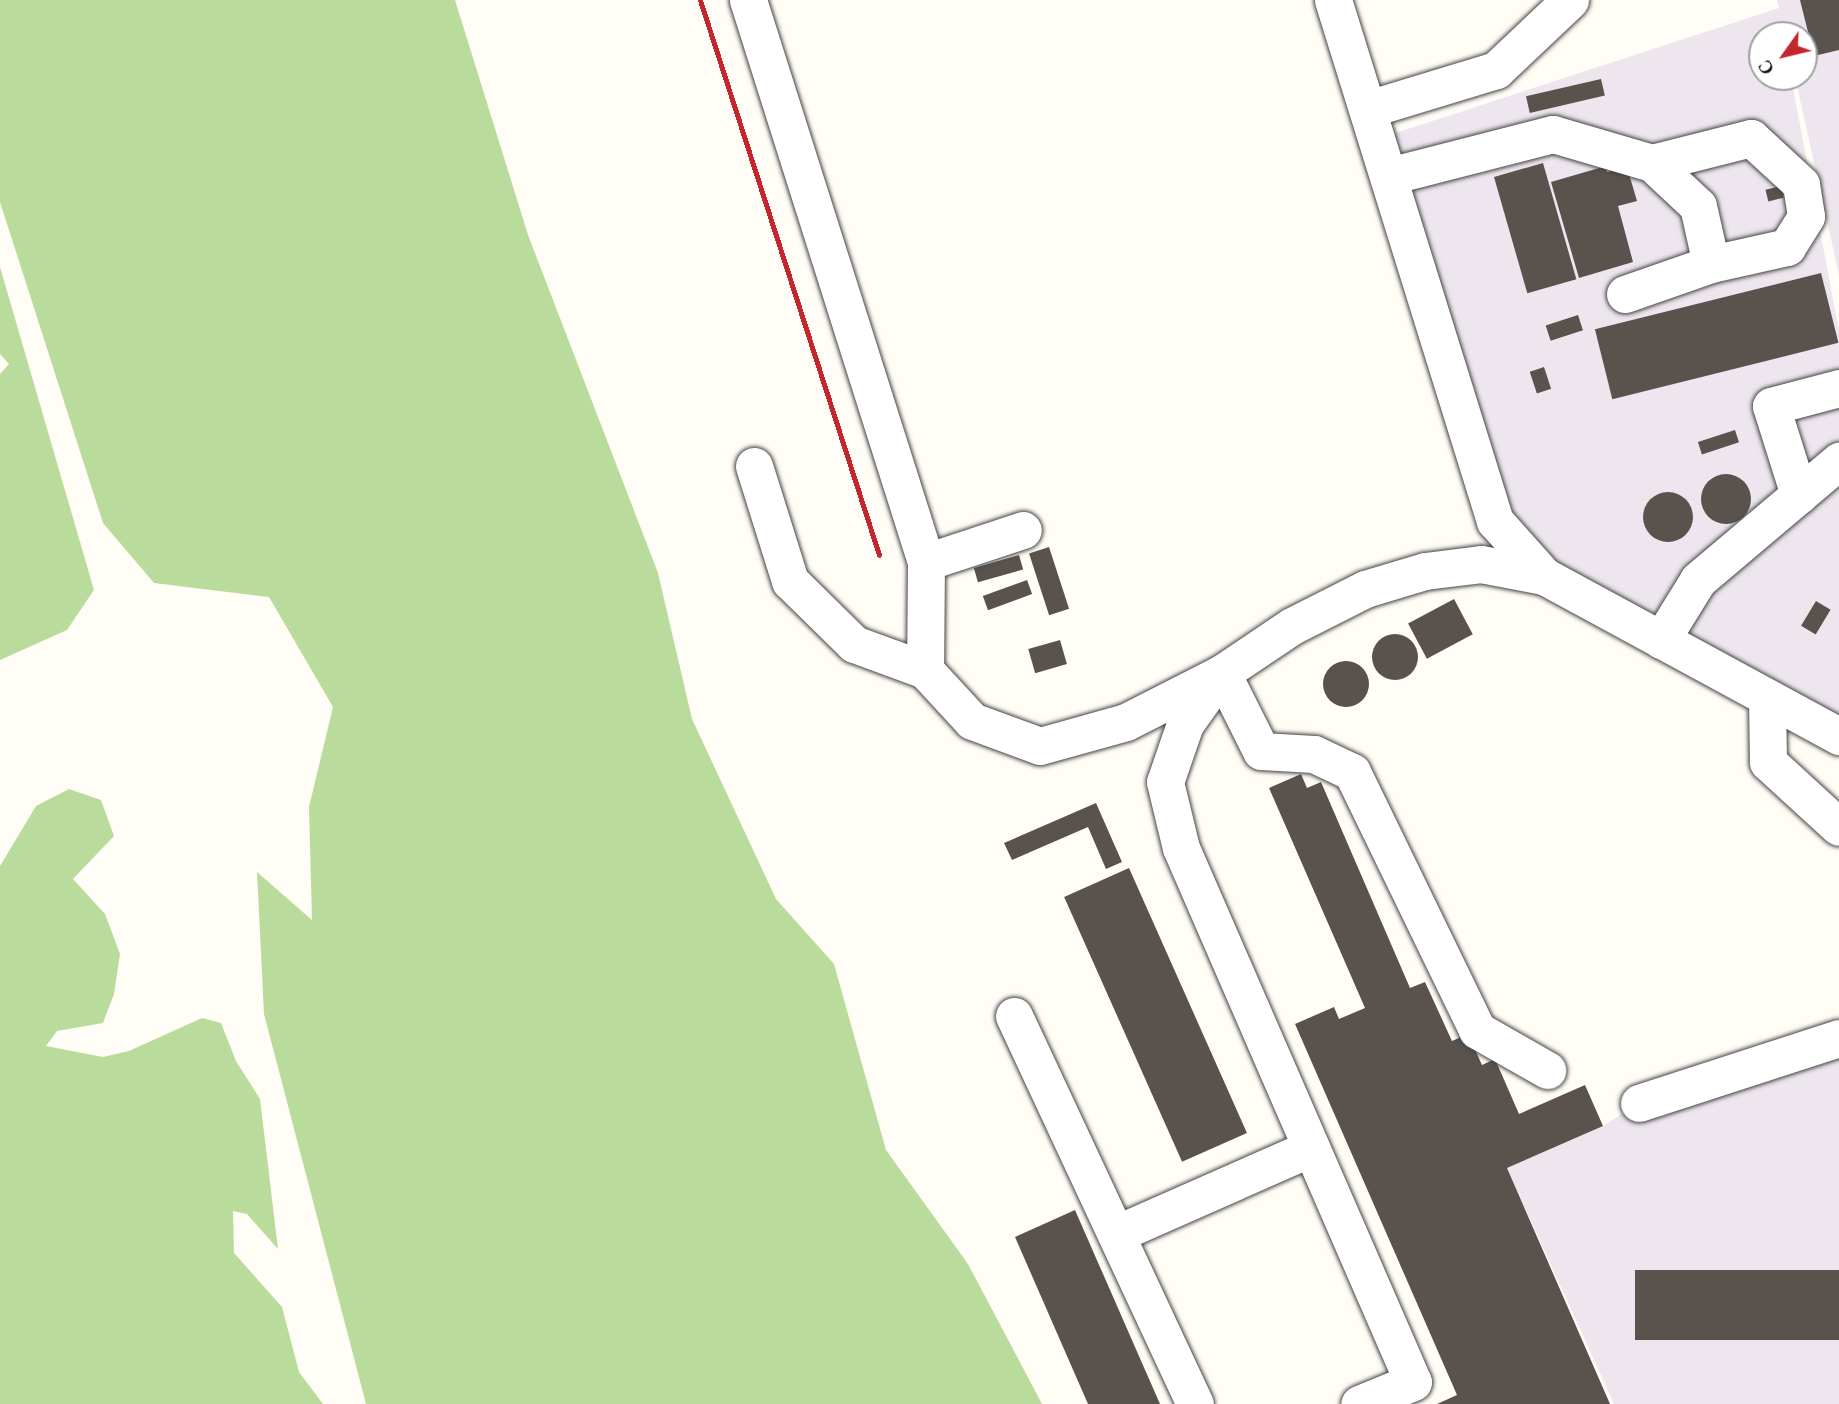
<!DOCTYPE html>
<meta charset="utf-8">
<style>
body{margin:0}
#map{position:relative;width:1839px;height:1404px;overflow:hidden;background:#fffdf5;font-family:Spectral,serif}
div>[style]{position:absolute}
.industrial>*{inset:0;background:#eee6ef}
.forest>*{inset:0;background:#b9dc9c}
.building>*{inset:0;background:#5a524d;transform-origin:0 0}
.round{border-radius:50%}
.roads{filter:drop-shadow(0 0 2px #444) drop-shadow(0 0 2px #444)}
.minor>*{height:37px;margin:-18.5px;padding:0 18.5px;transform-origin:18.5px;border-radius:18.5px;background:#fff}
.rail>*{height:5px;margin:-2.5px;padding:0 2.5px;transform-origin:2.5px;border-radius:2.5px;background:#c4262e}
span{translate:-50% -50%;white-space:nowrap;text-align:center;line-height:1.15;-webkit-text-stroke:7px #fff;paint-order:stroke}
.north{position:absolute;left:1748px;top:21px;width:70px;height:70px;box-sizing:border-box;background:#fff;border:2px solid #a0a0a0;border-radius:50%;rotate:236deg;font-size:19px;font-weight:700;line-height:28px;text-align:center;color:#111}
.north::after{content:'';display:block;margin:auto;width:24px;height:32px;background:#c4262e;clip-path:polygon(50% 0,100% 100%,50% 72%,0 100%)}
</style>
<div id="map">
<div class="industrial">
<div style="clip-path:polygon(1777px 0,1839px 0,1839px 275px,1795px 77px,1804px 77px,1804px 35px,1785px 35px,1784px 30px,1784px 35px,1762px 35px,1762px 77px,1791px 77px,1839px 331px,1839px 736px,1544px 576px,1485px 488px,1377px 139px,1779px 8px)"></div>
<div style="clip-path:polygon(1839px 1028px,1839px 1404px,1614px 1404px,1507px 1168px,1603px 1126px,1639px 1103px)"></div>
</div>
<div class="forest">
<div style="clip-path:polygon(0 0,455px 0,528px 235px,658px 573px,692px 719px,776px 899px,834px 964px,886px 1150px,968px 1264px,1042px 1404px,366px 1404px,264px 1014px,257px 872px,312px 920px,309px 807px,333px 707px,269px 597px,154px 583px,103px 523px,0 202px)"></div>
<div style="clip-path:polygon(0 267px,94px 590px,67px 630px,0 660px,0 374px,9px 364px,0 354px)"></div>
<div style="clip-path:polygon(69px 789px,101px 800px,114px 836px,73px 879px,105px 914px,120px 954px,114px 994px,103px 1023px,57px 1031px,46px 1046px,103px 1057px,129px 1051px,202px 1018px,221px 1023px,236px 1061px,260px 1099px,278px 1249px,247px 1214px,233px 1211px,234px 1253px,282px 1307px,299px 1372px,323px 1404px,0 1404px,0 866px,36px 806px)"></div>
</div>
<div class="building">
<div style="clip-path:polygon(1800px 0,1839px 0,1839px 50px,1814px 56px)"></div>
<div style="left:1601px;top:79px;width:17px;height:77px;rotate:77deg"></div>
<div style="left:1543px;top:163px;width:121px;height:51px;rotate:74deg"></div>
<div style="clip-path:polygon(1606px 166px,1607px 172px,1627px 167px,1637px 201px,1618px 206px,1633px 262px,1579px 278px,1551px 182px)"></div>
<div style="left:1781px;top:186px;width:12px;height:16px;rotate:76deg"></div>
<div style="left:1821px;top:273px;width:72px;height:233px;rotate:76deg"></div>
<div style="left:1578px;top:315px;width:16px;height:34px;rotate:72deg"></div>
<div style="left:1544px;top:367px;width:23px;height:15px;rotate:72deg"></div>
<div style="left:1735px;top:430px;width:13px;height:39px;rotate:72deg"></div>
<div class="round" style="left:1701px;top:474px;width:50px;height:50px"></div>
<div class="round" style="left:1643px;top:492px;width:50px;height:50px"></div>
<div style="left:1049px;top:547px;width:65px;height:21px;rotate:72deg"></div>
<div style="left:1019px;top:555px;width:15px;height:47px;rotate:74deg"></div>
<div style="left:1027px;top:580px;width:15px;height:47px;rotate:70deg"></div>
<div style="left:1454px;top:599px;width:40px;height:52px;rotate:62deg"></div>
<div style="left:1816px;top:601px;width:17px;height:29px;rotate:31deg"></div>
<div class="round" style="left:1372px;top:634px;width:46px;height:46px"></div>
<div style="left:1060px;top:640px;width:25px;height:33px;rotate:74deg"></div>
<div class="round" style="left:1323px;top:661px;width:46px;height:46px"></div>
<div style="clip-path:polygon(1301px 774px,1307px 788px,1321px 782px,1410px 988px,1425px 982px,1452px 1041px,1468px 1034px,1482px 1065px,1495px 1059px,1519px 1114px,1585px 1085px,1603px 1126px,1507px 1168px,1610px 1404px,1437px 1404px,1457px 1395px,1295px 1024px,1334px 1007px,1339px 1019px,1365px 1008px,1269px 788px)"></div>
<div style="clip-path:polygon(1096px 803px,1122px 862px,1106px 869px,1088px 827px,1012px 860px,1004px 843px)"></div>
<div style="left:1129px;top:868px;width:290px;height:71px;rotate:66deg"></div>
<div style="clip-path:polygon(1075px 1210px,1160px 1404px,1088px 1404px,1015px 1237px)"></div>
<div style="left:1839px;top:1270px;width:70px;height:204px;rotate:90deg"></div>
</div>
<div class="roads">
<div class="minor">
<div style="left:748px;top:0;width:590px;rotate:72.43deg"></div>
<div style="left:926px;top:562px;width:108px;rotate:90.5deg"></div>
<div style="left:1333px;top:0;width:546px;rotate:72.73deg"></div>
<div style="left:1495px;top:521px;width:74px;rotate:48.3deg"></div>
<div style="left:1368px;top:109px;width:134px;rotate:-16.9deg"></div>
<div style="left:1496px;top:70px;width:102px;rotate:-43.4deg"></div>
<div style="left:1389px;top:176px;width:169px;rotate:-14.4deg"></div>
<div style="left:1553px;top:134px;width:103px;rotate:16.3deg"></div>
<div style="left:1652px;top:163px;width:63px;rotate:43.1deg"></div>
<div style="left:1698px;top:206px;width:59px;rotate:77.4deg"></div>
<div style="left:1625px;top:294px;width:91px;rotate:-19.2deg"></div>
<div style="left:1711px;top:264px;width:78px;rotate:-12.6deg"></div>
<div style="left:1787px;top:247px;width:36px;rotate:-58deg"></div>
<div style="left:1806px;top:216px;width:32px;rotate:-99deg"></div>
<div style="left:1801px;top:184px;width:68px;rotate:-137.4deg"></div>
<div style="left:1751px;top:138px;width:102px;rotate:165.8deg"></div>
<div style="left:754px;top:466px;width:121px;rotate:72.6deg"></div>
<div style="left:790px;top:581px;width:90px;rotate:44.5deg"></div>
<div style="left:854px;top:644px;width:76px;rotate:20.1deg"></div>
<div style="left:925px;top:670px;width:69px;rotate:47.3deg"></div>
<div style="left:972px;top:721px;width:72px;rotate:20.2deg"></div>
<div style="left:1040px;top:746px;width:89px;rotate:-15.6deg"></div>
<div style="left:1126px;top:722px;width:108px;rotate:-27deg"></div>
<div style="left:1222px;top:673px;width:84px;rotate:-33.9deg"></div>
<div style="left:1292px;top:626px;width:82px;rotate:-26.9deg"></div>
<div style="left:1365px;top:589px;width:63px;rotate:-16.7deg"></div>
<div style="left:1425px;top:571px;width:56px;rotate:-7.1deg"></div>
<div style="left:1481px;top:564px;width:64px;rotate:10.8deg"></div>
<div style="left:1544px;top:576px;width:336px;rotate:28.5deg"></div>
<div style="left:1799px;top:495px;width:93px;rotate:-107.5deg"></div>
<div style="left:1771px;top:406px;width:70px;rotate:-14.8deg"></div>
<div style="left:926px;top:562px;width:102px;rotate:-18.3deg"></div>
<div style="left:1661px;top:640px;width:70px;rotate:-58.3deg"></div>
<div style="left:1698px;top:580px;width:185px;rotate:-40.2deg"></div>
<div style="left:1222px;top:673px;width:87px;rotate:63.4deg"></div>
<div style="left:1261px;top:751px;width:53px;rotate:3.2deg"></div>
<div style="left:1314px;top:754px;width:42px;rotate:25.3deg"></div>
<div style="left:1352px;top:772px;width:287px;rotate:64.1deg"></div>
<div style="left:1477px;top:1030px;width:81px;rotate:29.7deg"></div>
<div style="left:1217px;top:679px;width:55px;rotate:125.4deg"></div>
<div style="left:1185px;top:724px;width:61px;rotate:109deg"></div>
<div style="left:1165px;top:782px;width:68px;rotate:76.4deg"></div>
<div style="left:1181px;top:848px;width:582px;rotate:66.52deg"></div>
<div style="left:1413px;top:1382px;width:58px;rotate:157.8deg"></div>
<div style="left:1767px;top:698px;width:64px;rotate:89.1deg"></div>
<div style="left:1768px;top:762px;width:96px;rotate:42.5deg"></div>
<div style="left:1014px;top:1016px;width:428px;rotate:65deg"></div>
<div style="left:1639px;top:1103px;width:210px;rotate:-18deg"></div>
<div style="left:1118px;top:1233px;width:211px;rotate:-23.8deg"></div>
</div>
</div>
<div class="rail">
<div style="left:700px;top:0;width:583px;rotate:72.12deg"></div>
</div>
<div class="north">С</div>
</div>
